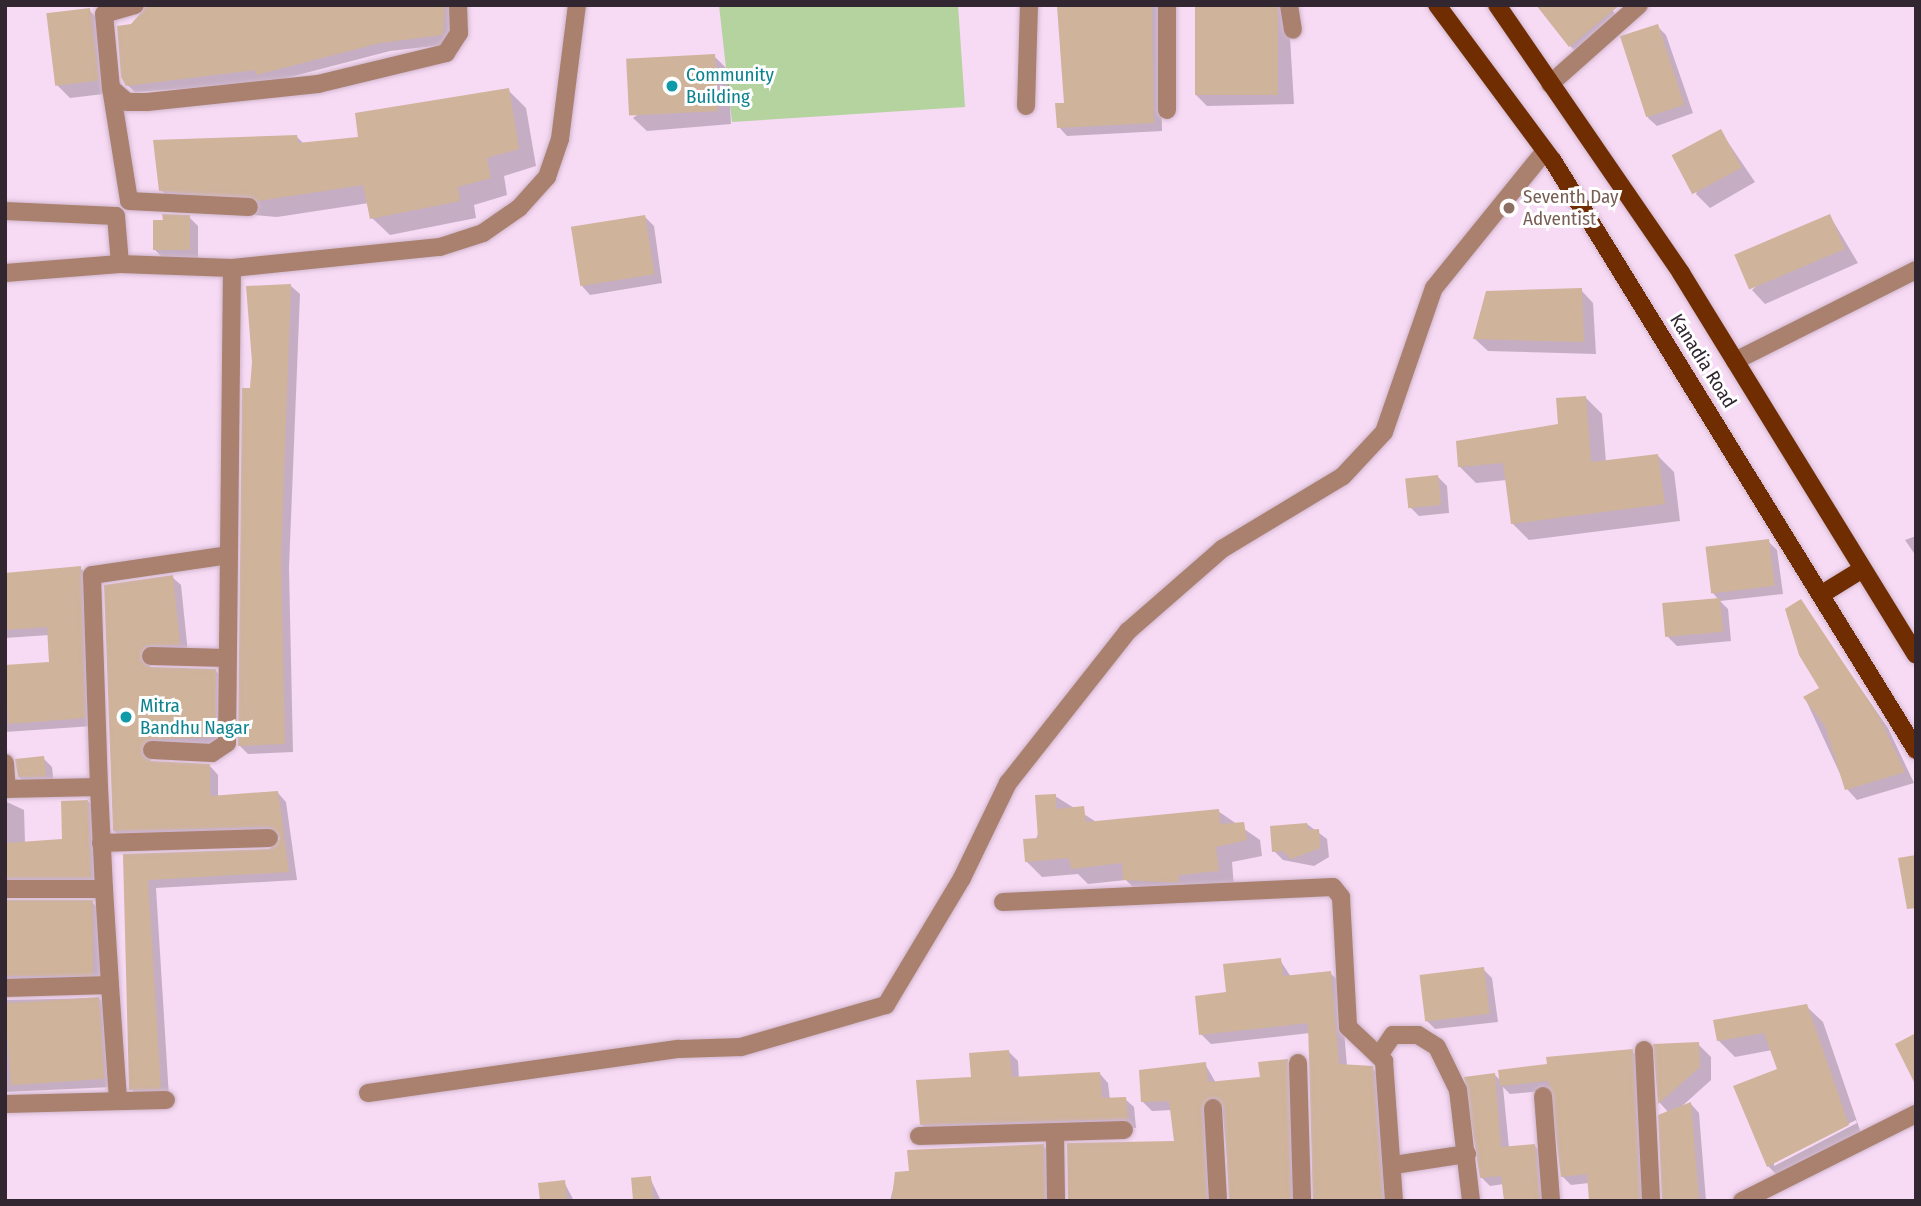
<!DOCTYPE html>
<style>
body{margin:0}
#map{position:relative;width:1921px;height:1206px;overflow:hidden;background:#f7daf4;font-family:"Fira Sans Condensed",sans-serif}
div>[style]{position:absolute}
.green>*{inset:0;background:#b4d39f}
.shadow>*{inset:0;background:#0003}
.building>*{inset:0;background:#cfb39a;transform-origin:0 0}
.roads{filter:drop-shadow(0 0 2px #d0b6cd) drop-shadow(0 0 2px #d0b6cd)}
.minor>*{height:18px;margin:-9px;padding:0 9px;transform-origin:9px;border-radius:9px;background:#aa816f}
.major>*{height:18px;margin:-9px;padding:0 9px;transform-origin:9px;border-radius:9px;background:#712d02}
.dots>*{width:19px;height:19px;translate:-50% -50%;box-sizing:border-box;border:4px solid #fff;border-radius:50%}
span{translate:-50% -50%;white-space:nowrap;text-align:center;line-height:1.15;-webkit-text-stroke:6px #fff;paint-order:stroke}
.culture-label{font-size:19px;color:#0d838f}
.left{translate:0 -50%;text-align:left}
.education-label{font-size:19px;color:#785e54}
.street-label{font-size:19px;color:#322731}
.frame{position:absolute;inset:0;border:7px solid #322731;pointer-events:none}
</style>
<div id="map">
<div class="green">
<div style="clip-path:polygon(719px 5px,958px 5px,965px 107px,732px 122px)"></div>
</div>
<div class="shadow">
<div style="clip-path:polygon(146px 5px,450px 5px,451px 44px,390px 51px,267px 83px,135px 92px,126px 84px,132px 26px)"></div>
<div style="clip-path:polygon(1062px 5px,1160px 5px,1162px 131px,1067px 136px,1059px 127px,1066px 104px)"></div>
<div style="clip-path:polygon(1195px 5px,1288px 5px,1294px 104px,1207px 106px,1196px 95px)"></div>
<div style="clip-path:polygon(1608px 5px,1625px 26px,1584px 59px,1570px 46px)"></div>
<div style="clip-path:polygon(89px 10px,103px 24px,112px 93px,70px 98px,56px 84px)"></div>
<div style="clip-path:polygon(1657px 26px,1666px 35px,1693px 113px,1657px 126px,1648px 118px)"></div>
<div style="clip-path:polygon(714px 56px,728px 70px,731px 124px,647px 131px,633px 118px)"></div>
<div style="clip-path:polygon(508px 90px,526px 108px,536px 166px,504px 176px,507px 195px,474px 205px,476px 218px,390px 235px,372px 218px,369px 203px,277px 217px,178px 208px,161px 190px,297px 137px,304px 144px,360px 138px)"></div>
<div style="clip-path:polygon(1721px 132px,1755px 182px,1710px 208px,1696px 194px)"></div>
<div style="clip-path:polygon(1830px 216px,1858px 263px,1765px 304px,1752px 290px)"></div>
<div style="clip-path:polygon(189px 217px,198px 226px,198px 258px,163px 258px,154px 249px,165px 222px)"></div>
<div style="clip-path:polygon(645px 217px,654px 226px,662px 283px,590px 295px,582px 286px)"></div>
<div style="clip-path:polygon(291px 286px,300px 294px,289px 568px,293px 752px,248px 754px,239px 745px,252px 390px)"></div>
<div style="clip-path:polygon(1581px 290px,1593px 303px,1596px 354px,1488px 351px,1475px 339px)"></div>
<div style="clip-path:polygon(1585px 397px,1602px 414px,1606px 462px,1658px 456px,1674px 472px,1680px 521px,1529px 540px,1512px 523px,1507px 480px,1476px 483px,1459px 466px,1560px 425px)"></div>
<div style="clip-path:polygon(1438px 477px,1447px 486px,1449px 513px,1419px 516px,1410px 507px)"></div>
<div style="clip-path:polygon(1916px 536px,1916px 556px,1905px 540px)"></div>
<div style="clip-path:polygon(1768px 541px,1777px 550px,1783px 594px,1720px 601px,1728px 609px,1731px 641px,1677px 646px,1668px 637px,1719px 600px,1712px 592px)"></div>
<div style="clip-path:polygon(80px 568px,89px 576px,93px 726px,5px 732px,5px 667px,51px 663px,49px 635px,5px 638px,5px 574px)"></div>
<div style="clip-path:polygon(172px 577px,181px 585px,188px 653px,155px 654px,149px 669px,216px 671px,224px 680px,224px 745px,156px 748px,150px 763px,210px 766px,218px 775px,218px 797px,278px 793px,286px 802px,297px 880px,156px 888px,169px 1097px,139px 1098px,131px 1089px,125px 855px,270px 851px,283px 838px,123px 839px,114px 831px,106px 586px)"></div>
<div style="clip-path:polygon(1800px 601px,1888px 728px,1914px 783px,1857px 800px,1847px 789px,1805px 698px,1821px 688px)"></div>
<div style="clip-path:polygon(43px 758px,52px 767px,54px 785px,28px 786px,19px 777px)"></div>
<div style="clip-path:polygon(1055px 796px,1098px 823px,1218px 811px,1260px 840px,1262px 856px,1232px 862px,1234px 887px,1141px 895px,1126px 880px,1088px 884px,1078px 874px,1042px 877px,1026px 861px)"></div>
<div style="clip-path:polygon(5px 801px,24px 810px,25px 843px,64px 840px,88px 801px,96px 810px,99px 885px,5px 894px)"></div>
<div style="clip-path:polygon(1307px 824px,1327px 839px,1329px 857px,1314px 866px,1283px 860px,1274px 851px)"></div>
<div style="clip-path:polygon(5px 902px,92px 902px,101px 911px,105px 982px,5px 985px)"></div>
<div style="clip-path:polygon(1280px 960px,1291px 977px,1330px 973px,1340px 982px,1347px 1066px,1372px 1068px,1382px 1078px,1395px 1201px,1313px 1201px,1310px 1033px,1211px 1044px,1201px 1034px,1228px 994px)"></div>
<div style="clip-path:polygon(1483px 969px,1492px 978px,1498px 1022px,1435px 1029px,1426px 1020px)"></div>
<div style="clip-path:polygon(99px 998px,107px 1007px,113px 1087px,5px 1092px,5px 1000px)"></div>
<div style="clip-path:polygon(evenodd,1806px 1006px,1823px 1022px,1864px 1142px,1785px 1183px,1768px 1166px,1779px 1070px,1772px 1050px,1735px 1057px,1718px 1040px,1806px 1006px,1856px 1120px,1857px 1123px,1774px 1166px,1774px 1162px,1856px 1120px)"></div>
<div style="clip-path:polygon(1698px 1044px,1711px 1057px,1711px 1080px,1680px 1108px,1691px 1104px,1699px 1113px,1706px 1201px,1664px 1201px,1669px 1113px,1660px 1103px,1655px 1045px)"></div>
<div style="clip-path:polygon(1632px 1051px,1641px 1060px,1647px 1201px,1591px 1201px,1589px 1183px,1571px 1185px,1562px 1176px,1552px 1090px,1510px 1094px,1503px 1087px,1509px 1148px,1535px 1146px,1543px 1155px,1548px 1201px,1505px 1201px,1504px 1184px,1490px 1186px,1481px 1177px,1494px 1074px,1501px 1081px)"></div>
<div style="clip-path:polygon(1009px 1052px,1018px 1061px,1019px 1079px,1100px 1074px,1108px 1083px,1110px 1100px,1125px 1099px,1134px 1107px,1136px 1128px,930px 1133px,921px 1124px)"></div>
<div style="clip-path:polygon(1287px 1061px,1296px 1070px,1299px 1201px,1231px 1201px,1222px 1105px,1210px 1119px,1215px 1201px,1069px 1201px,1176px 1143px,1172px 1110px,1152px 1111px,1142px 1101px,1205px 1064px,1216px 1083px,1262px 1079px)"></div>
<div style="clip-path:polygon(1043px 1146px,1053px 1155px,1053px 1201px,890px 1201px,897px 1173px)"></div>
<div style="clip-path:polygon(650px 1178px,661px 1201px,634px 1201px)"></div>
<div style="clip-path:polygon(564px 1182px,574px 1201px,541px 1201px)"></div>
</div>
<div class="building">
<div style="clip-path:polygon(445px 5px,443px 35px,380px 43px,256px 75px,255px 70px,126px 86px,121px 77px,117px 26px,131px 24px,146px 7px)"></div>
<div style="clip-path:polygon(1152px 5px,1154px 123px,1057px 128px,1055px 103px,1064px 103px,1057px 6px)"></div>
<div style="left:1195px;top:5px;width:83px;height:90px"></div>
<div style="clip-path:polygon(1536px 5px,1620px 5px,1569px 47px)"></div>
<div style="left:90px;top:8px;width:73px;height:44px;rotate:83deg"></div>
<div style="left:1658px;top:24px;width:85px;height:40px;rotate:72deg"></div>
<div style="left:715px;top:54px;width:57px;height:89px;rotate:87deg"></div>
<div style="clip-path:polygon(509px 88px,519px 149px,487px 158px,491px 178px,458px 187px,460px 201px,370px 219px,363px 185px,258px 201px,159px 191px,153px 140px,297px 135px,298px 143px,358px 137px,355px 113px)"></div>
<div style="left:1721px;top:129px;width:44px;height:56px;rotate:62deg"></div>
<div style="clip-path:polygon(162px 214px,190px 215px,190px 250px,153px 250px,153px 220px,163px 220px)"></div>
<div style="left:1830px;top:214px;width:38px;height:104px;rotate:67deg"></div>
<div style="left:645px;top:215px;width:60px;height:75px;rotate:81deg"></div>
<div style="clip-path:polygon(291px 284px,281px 558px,285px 744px,238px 746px,242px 388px,250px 388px,252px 362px,246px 286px)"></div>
<div style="clip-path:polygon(1582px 288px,1584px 342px,1473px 339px,1486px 291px)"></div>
<div style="clip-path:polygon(1586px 396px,1591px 462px,1658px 454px,1665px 504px,1511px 524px,1503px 463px,1458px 467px,1456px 441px,1558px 424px,1556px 398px)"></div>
<div style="left:1438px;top:475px;width:30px;height:33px;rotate:84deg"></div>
<div style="left:1769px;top:539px;width:47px;height:64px;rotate:83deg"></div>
<div style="clip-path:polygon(81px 566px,85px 718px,8px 724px,5px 665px,49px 662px,47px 627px,5px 630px,5px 573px)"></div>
<div style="clip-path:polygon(173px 575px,180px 645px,146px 646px,141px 661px,151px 667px,216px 669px,216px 737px,147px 740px,142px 755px,151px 761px,210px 764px,210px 796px,278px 791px,289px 872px,148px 880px,161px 1089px,129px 1090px,123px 854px,269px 849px,280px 838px,269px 827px,113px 831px,104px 585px)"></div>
<div style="left:1720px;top:598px;width:34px;height:58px;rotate:85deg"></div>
<div style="clip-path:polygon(1801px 599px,1878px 715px,1905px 772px,1845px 790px,1825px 726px,1803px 697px,1819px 688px,1799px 655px,1785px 609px)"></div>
<div style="clip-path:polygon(44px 756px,46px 777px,18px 777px,15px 759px)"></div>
<div style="clip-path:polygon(1056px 794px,1056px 809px,1084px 806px,1086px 822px,1219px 809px,1220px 824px,1244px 822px,1247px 840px,1216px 847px,1219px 871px,1179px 875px,1179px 883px,1123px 880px,1122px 863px,1071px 869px,1069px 858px,1025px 862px,1023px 839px,1038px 838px,1035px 795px)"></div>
<div style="clip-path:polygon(88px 800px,91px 878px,7px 878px,5px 843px,62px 839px,61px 801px)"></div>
<div style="clip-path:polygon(1307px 823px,1308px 830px,1319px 829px,1320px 848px,1291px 859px,1283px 851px,1272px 852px,1270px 826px)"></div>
<div style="clip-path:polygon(1916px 855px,1916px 908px,1907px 909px,1898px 858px)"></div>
<div style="left:5px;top:900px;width:88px;height:76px"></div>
<div style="clip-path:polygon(1281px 958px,1283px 976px,1331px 971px,1339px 1064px,1373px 1066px,1383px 1201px,1313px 1201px,1308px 1023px,1199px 1035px,1195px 996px,1226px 992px,1223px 964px)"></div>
<div style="left:1484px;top:967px;width:47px;height:65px;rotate:83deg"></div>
<div style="left:99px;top:997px;width:82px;height:94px;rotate:86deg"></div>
<div style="clip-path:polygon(1807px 1004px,1849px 1125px,1767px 1167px,1733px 1086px,1777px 1069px,1764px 1033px,1717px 1041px,1713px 1020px)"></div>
<div style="clip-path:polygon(1916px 1033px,1916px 1086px,1895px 1044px)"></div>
<div style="clip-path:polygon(1699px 1042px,1700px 1067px,1658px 1104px,1653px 1044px)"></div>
<div style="clip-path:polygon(1633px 1049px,1640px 1201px,1589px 1201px,1587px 1174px,1561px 1177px,1549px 1081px,1500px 1086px,1498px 1070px,1547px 1064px,1546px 1057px)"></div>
<div style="clip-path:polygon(1009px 1050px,1012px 1077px,1100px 1072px,1102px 1098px,1126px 1097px,1128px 1119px,920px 1125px,916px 1080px,971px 1077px,969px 1053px)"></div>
<div style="clip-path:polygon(1288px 1059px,1291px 1201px,1229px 1201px,1224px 1107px,1213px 1097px,1202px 1109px,1207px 1200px,1068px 1201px,1067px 1143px,1174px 1141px,1169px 1101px,1141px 1102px,1139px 1070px,1206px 1062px,1208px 1082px,1260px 1077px,1258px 1062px)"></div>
<div style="clip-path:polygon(1495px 1073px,1501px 1147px,1535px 1144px,1540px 1201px,1504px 1201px,1501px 1176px,1480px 1178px,1464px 1077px)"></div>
<div style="clip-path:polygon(1691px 1102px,1699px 1201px,1662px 1201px,1658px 1115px)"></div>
<div style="clip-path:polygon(1044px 1144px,1045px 1200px,892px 1199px,895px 1172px,909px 1171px,907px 1150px)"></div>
<div style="left:651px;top:1176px;width:25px;height:20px;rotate:85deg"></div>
<div style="clip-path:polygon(565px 1180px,567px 1201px,540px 1201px,538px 1183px)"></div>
</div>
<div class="roads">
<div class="minor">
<div style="left:135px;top:5px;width:32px;rotate:164deg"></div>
<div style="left:104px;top:14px;width:74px;rotate:84.6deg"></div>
<div style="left:111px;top:88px;width:21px;rotate:41deg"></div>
<div style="left:127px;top:102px;width:20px"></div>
<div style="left:147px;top:102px;width:172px;rotate:-6deg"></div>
<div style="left:318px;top:84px;width:132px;rotate:-13.6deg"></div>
<div style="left:446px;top:53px;width:24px;rotate:-57deg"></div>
<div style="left:459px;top:33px;width:28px;rotate:-92deg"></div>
<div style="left:1167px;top:5px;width:105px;rotate:90deg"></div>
<div style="left:1289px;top:5px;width:25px;rotate:81deg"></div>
<div style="left:1550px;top:84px;width:119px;rotate:-41.6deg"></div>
<div style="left:111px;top:88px;width:114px;rotate:80.9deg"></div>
<div style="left:129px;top:201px;width:120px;rotate:2.9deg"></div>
<div style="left:1026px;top:106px;width:101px;rotate:-88.3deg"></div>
<div style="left:5px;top:211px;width:111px;rotate:2.6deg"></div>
<div style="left:116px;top:216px;width:48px;rotate:85.2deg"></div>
<div style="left:5px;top:273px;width:115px;rotate:-4.5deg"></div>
<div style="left:120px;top:264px;width:112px;rotate:2deg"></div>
<div style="left:232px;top:268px;width:209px;rotate:-5.8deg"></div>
<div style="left:440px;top:247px;width:45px;rotate:-18deg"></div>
<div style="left:483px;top:233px;width:44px;rotate:-34.8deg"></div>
<div style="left:519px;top:208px;width:42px;rotate:-47.9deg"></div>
<div style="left:547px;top:177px;width:40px;rotate:-71.1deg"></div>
<div style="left:560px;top:139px;width:135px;rotate:-82.8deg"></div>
<div style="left:1735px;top:361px;width:203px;rotate:-26.7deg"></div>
<div style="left:151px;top:656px;width:76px;rotate:1.5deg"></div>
<div style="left:152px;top:750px;width:60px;rotate:2.9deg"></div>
<div style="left:212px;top:753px;width:18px;rotate:-34deg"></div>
<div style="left:227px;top:743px;width:475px;rotate:-89.4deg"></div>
<div style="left:5px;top:763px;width:26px;rotate:86deg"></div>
<div style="left:99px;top:787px;width:212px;rotate:-91.9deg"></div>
<div style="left:92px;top:575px;width:138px;rotate:-8.3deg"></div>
<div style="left:5px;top:789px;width:94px;rotate:-1.2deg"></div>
<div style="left:99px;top:787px;width:102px;rotate:87.2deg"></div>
<div style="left:101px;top:843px;width:168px;rotate:-1.7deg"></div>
<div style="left:5px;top:889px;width:99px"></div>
<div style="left:104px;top:889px;width:96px;rotate:86.4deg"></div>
<div style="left:110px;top:985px;width:105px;rotate:178.4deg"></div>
<div style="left:1003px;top:902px;width:330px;rotate:-2.6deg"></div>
<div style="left:1333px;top:887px;width:13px;rotate:51deg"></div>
<div style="left:1341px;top:897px;width:130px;rotate:86.9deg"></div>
<div style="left:1348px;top:1027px;width:50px;rotate:43.4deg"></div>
<div style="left:1384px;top:1061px;width:140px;rotate:85.9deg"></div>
<div style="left:110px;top:985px;width:113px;rotate:86deg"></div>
<div style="left:1644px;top:1050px;width:151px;rotate:87.3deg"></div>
<div style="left:1380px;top:1054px;width:23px;rotate:-56deg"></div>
<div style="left:1393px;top:1035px;width:25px"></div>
<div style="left:1418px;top:1035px;width:22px;rotate:32deg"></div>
<div style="left:1437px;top:1047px;width:48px;rotate:64deg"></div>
<div style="left:1458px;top:1090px;width:112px;rotate:83.3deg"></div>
<div style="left:1298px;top:1063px;width:138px;rotate:88.3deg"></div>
<div style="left:368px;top:1093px;width:314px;rotate:-8.1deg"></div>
<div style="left:679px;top:1049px;width:62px;rotate:-1.8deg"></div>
<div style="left:741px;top:1047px;width:151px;rotate:-16.2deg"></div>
<div style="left:886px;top:1005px;width:148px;rotate:-59.1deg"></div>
<div style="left:962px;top:878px;width:106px;rotate:-64.2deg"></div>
<div style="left:1008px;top:783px;width:194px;rotate:-51.7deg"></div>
<div style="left:1128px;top:631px;width:125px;rotate:-41.1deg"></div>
<div style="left:1222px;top:549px;width:141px;rotate:-31.1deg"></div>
<div style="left:1343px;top:476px;width:60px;rotate:-47deg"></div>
<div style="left:1384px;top:432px;width:152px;rotate:-70.9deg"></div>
<div style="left:1434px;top:288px;width:176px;rotate:-51deg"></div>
<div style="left:1543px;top:1096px;width:105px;rotate:85.6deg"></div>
<div style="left:5px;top:1104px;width:161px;rotate:-1.4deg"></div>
<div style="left:1213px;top:1108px;width:93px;rotate:86.9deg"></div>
<div style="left:1055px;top:1134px;width:67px;rotate:89.1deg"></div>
<div style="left:919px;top:1136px;width:205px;rotate:-1.7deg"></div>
<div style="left:1394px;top:1165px;width:74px;rotate:-8.6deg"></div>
<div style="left:1742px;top:1201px;width:195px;rotate:-26.6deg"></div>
</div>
<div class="major">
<div style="left:1437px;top:5px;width:194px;rotate:53.4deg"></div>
<div style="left:1553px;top:161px;width:692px;rotate:58.35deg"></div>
<div style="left:1497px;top:5px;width:325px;rotate:55.5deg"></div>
<div style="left:1681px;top:273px;width:448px;rotate:58.4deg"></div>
<div style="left:1822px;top:594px;width:46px;rotate:-31.6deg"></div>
</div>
</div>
<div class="dots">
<div style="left:672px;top:86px;background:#0f9aa8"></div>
<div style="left:1509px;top:208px;background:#8d6e63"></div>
<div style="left:126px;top:717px;background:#0f9aa8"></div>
</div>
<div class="culture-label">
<span class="left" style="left:686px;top:86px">Community<br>Building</span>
<span class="left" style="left:140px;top:717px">Mitra<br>Bandhu Nagar</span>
</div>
<div class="education-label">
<span class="left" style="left:1523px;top:208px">Seventh Day<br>Adventist</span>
</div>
<div class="street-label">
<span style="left:1703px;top:361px;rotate:58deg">Kanadia Road</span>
</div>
<div class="frame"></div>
</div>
